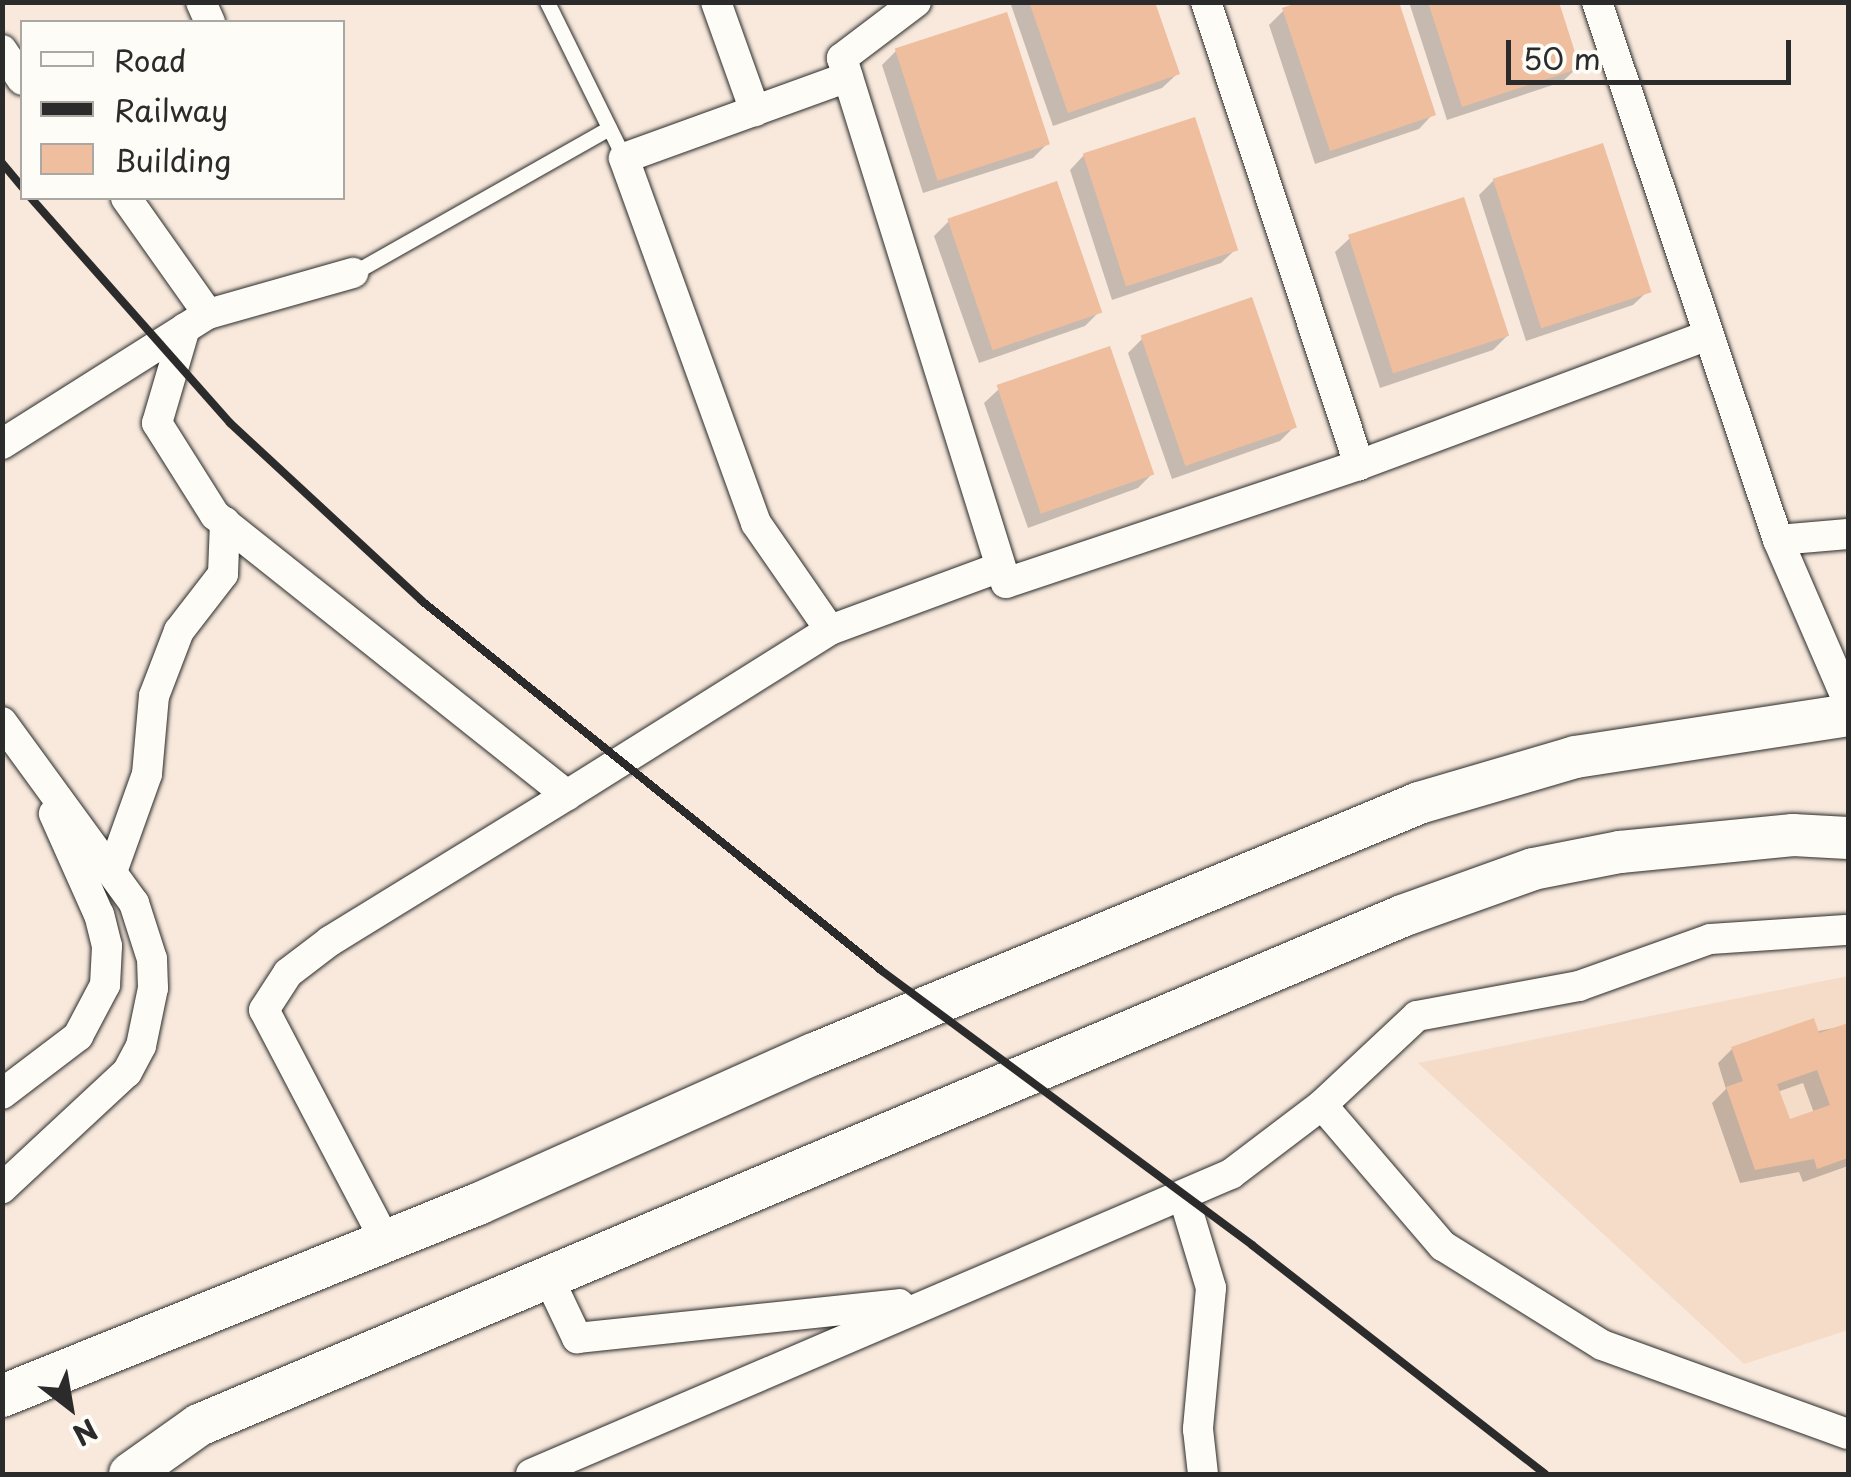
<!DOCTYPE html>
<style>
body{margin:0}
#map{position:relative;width:1851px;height:1477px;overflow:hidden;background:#f8e9dc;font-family:"Playpen Sans",sans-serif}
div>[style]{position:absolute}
.built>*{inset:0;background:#f5dcc9}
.shadow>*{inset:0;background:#0003}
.building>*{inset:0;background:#eebe9e;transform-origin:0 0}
.roads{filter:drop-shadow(0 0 2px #2b2b2b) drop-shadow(0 0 2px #2b2b2b)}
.service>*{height:15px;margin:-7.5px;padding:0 7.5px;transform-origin:7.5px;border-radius:7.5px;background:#fdfcf7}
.minor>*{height:30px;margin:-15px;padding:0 15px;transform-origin:15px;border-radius:15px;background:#fdfcf7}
.secondary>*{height:42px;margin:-21px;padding:0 21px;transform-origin:21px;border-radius:21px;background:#fdfcf7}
.rail>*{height:8px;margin:-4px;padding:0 4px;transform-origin:4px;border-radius:4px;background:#2b2b2b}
span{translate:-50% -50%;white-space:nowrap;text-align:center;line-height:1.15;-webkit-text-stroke:8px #fdfcf7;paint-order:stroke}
.frame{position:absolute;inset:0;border:5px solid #2b2b2b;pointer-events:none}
.legend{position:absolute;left:20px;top:20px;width:325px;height:180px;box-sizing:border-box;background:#fdfcf7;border:2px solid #a9a8a5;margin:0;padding:12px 18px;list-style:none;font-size:30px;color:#2b2b2b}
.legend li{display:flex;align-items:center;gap:20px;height:50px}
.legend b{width:50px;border:2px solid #a9a8a5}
.north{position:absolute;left:20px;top:1357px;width:100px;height:100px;-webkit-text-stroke:8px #fdfcf7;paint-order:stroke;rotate:149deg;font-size:28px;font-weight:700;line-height:40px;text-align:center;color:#2b2b2b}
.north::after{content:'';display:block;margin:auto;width:35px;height:45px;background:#2b2b2b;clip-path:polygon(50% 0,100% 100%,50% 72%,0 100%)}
.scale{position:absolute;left:1506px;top:40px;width:285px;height:45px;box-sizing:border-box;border:5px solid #2b2b2b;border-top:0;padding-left:12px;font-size:30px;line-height:35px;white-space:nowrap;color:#2b2b2b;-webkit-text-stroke:8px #fdfcf7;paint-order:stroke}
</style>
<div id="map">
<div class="built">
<div style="clip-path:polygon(1848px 976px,1848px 1330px,1744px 1364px,1418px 1063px)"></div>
</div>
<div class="shadow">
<div style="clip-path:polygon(1010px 2px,1153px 2px,1177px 74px,1162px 88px,1053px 126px)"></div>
<div style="clip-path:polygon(1409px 2px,1556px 2px,1577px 68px,1562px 82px,1447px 120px)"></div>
<div style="clip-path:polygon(1283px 11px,1433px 114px,1419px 129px,1315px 164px,1269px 25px)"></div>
<div style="clip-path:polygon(896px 51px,1048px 143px,1033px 158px,923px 193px,882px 65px)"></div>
<div style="clip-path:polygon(1084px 155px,1236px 249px,1221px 263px,1112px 300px,1070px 170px)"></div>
<div style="clip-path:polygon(1494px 180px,1648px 291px,1633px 305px,1526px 341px,1479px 195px)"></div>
<div style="clip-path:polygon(949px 221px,1100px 311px,1085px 326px,979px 363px,934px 236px)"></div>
<div style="clip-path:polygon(1350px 238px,1507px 336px,1493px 350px,1380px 388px,1335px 252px)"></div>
<div style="clip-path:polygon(1143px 338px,1295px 426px,1280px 441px,1172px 479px,1128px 353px)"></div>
<div style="clip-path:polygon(999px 389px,1152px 474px,1138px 488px,1028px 528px,984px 403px)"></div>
<div style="clip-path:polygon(evenodd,1848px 1025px,1848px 1166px,1803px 1182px,1799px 1172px,1740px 1183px,1712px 1103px,1726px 1089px,1718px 1063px,1732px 1049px,1848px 1025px,1803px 1083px,1814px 1113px,1788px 1122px,1777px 1092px,1803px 1083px)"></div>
</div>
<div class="building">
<div style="clip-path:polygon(1029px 2px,1155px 2px,1180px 74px,1068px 113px)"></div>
<div style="clip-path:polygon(1300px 2px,1399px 2px,1436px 115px,1330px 151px,1282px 8px)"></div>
<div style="clip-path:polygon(1428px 2px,1559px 2px,1580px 68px,1462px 107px)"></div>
<div style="left:1007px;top:12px;width:139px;height:118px;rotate:72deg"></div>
<div style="left:1195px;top:117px;width:140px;height:118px;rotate:72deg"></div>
<div style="left:1603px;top:143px;width:157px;height:116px;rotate:72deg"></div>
<div style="left:1057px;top:181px;width:139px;height:116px;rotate:71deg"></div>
<div style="left:1464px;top:197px;width:146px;height:122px;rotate:72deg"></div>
<div style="left:1252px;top:297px;width:138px;height:118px;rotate:71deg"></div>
<div style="left:1110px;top:346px;width:136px;height:120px;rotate:71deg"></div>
<div style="clip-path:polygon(evenodd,1814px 1018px,1819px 1033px,1848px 1023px,1848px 1158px,1817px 1169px,1814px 1159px,1755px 1170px,1726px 1087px,1743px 1081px,1731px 1047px,1814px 1018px,1817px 1070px,1830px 1105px,1790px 1119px,1777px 1084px,1817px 1070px)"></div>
</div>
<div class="roads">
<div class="service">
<div style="left:547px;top:2px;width:174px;rotate:63.7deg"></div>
<div style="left:353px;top:273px;width:294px;rotate:-29.5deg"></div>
</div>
<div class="minor">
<div style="left:201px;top:2px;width:22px;rotate:66deg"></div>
<div style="left:716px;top:2px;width:116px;rotate:70.3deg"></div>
<div style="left:916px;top:2px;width:93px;rotate:142.9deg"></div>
<div style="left:842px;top:58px;width:550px;rotate:72.65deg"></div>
<div style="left:1006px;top:583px;width:372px;rotate:-18.5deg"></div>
<div style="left:1359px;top:465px;width:373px;rotate:-20.4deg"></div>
<div style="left:1206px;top:2px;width:488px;rotate:71.7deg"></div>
<div style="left:1597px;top:2px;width:568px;rotate:71.41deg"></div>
<div style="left:1778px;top:540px;width:176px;rotate:66.6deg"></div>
<div style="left:2px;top:50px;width:36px;rotate:56deg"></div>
<div style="left:126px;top:198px;width:142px;rotate:54.7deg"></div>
<div style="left:185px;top:328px;width:99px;rotate:106.4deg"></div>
<div style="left:157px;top:423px;width:109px;rotate:57.8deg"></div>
<div style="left:215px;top:515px;width:450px;rotate:38.5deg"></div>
<div style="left:567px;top:795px;width:310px;rotate:-32.1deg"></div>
<div style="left:830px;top:630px;width:181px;rotate:-20.3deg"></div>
<div style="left:2px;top:444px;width:244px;rotate:-32.3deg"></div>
<div style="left:208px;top:314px;width:151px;rotate:-15.8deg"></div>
<div style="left:1778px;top:540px;width:70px;rotate:-4.9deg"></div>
<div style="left:830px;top:630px;width:130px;rotate:-124.7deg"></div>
<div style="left:756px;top:523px;width:388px;rotate:-109.9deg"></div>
<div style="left:624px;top:158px;width:238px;rotate:-19.9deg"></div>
<div style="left:2px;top:722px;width:224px;rotate:53.9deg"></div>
<div style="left:134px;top:903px;width:59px;rotate:72.2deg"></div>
<div style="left:152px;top:959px;width:29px;rotate:88deg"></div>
<div style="left:153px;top:988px;width:59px;rotate:101.7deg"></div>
<div style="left:141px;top:1046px;width:30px;rotate:118deg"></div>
<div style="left:127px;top:1072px;width:171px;rotate:137.1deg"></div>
<div style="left:113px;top:869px;width:101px;rotate:-70.3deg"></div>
<div style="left:147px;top:774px;width:78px;rotate:-84.9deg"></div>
<div style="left:154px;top:696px;width:70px;rotate:-69deg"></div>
<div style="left:179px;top:631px;width:72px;rotate:-52.3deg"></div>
<div style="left:223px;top:574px;width:52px;rotate:-87.8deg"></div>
<div style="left:1845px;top:930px;width:135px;rotate:176.2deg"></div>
<div style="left:1710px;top:939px;width:139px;rotate:160.3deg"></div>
<div style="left:1579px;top:986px;width:165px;rotate:169.5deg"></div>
<div style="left:1417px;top:1016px;width:130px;rotate:136.9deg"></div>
<div style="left:1322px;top:1105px;width:186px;rotate:49.4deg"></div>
<div style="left:1443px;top:1246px;width:187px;rotate:31.9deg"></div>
<div style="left:1602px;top:1345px;width:262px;rotate:19.9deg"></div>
<div style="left:2px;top:1094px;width:96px;rotate:-37.3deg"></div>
<div style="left:78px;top:1036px;width:58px;rotate:-62.1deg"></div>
<div style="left:105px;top:985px;width:39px;rotate:-87deg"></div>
<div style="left:107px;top:946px;width:32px;rotate:-104deg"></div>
<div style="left:99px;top:915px;width:111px;rotate:-114deg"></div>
<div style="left:1183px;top:1195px;width:97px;rotate:73.2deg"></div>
<div style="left:1211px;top:1288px;width:142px;rotate:95.3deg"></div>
<div style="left:1198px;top:1429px;width:45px;rotate:83.7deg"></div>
<div style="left:386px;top:1242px;width:262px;rotate:-117.7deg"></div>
<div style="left:264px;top:1010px;width:44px;rotate:-57deg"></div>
<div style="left:288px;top:973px;width:53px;rotate:-37.3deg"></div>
<div style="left:330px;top:941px;width:278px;rotate:-31.6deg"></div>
<div style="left:548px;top:1277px;width:68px;rotate:64.6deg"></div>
<div style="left:577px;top:1338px;width:324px;rotate:-6deg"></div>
<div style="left:531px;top:1474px;width:762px;rotate:-23.2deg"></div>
<div style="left:1231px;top:1174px;width:114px;rotate:-37.2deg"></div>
</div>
<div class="secondary">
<div style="left:2px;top:1396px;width:513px;rotate:-21.97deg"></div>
<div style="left:478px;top:1204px;width:368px;rotate:-24.1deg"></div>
<div style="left:814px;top:1054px;width:655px;rotate:-22.53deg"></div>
<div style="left:1419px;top:803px;width:163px;rotate:-16.4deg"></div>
<div style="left:1575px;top:757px;width:276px;rotate:-8.7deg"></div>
<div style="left:130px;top:1474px;width:85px;rotate:-35.4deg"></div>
<div style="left:199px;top:1425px;width:1306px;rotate:-22.93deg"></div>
<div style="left:1402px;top:916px;width:139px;rotate:-19.7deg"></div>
<div style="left:1533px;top:869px;width:89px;rotate:-11.1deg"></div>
<div style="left:1620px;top:852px;width:174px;rotate:-5.6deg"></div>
<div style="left:1793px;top:835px;width:55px;rotate:3.1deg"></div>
</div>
</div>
<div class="rail">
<div style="left:2px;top:163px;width:31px;rotate:50deg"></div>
<div style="left:31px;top:198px;width:300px;rotate:48.5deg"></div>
<div style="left:230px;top:423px;width:262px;rotate:42.8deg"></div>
<div style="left:422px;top:601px;width:590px;rotate:38.81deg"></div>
<div style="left:882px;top:971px;width:460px;rotate:36.5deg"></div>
<div style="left:1252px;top:1245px;width:372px;rotate:38deg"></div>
</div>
<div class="frame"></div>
<ul class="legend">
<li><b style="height:12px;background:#fdfcf7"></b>Road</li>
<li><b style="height:12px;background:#2b2b2b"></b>Railway</li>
<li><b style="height:28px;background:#eebe9e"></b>Building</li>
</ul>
<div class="north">N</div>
<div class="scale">50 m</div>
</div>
